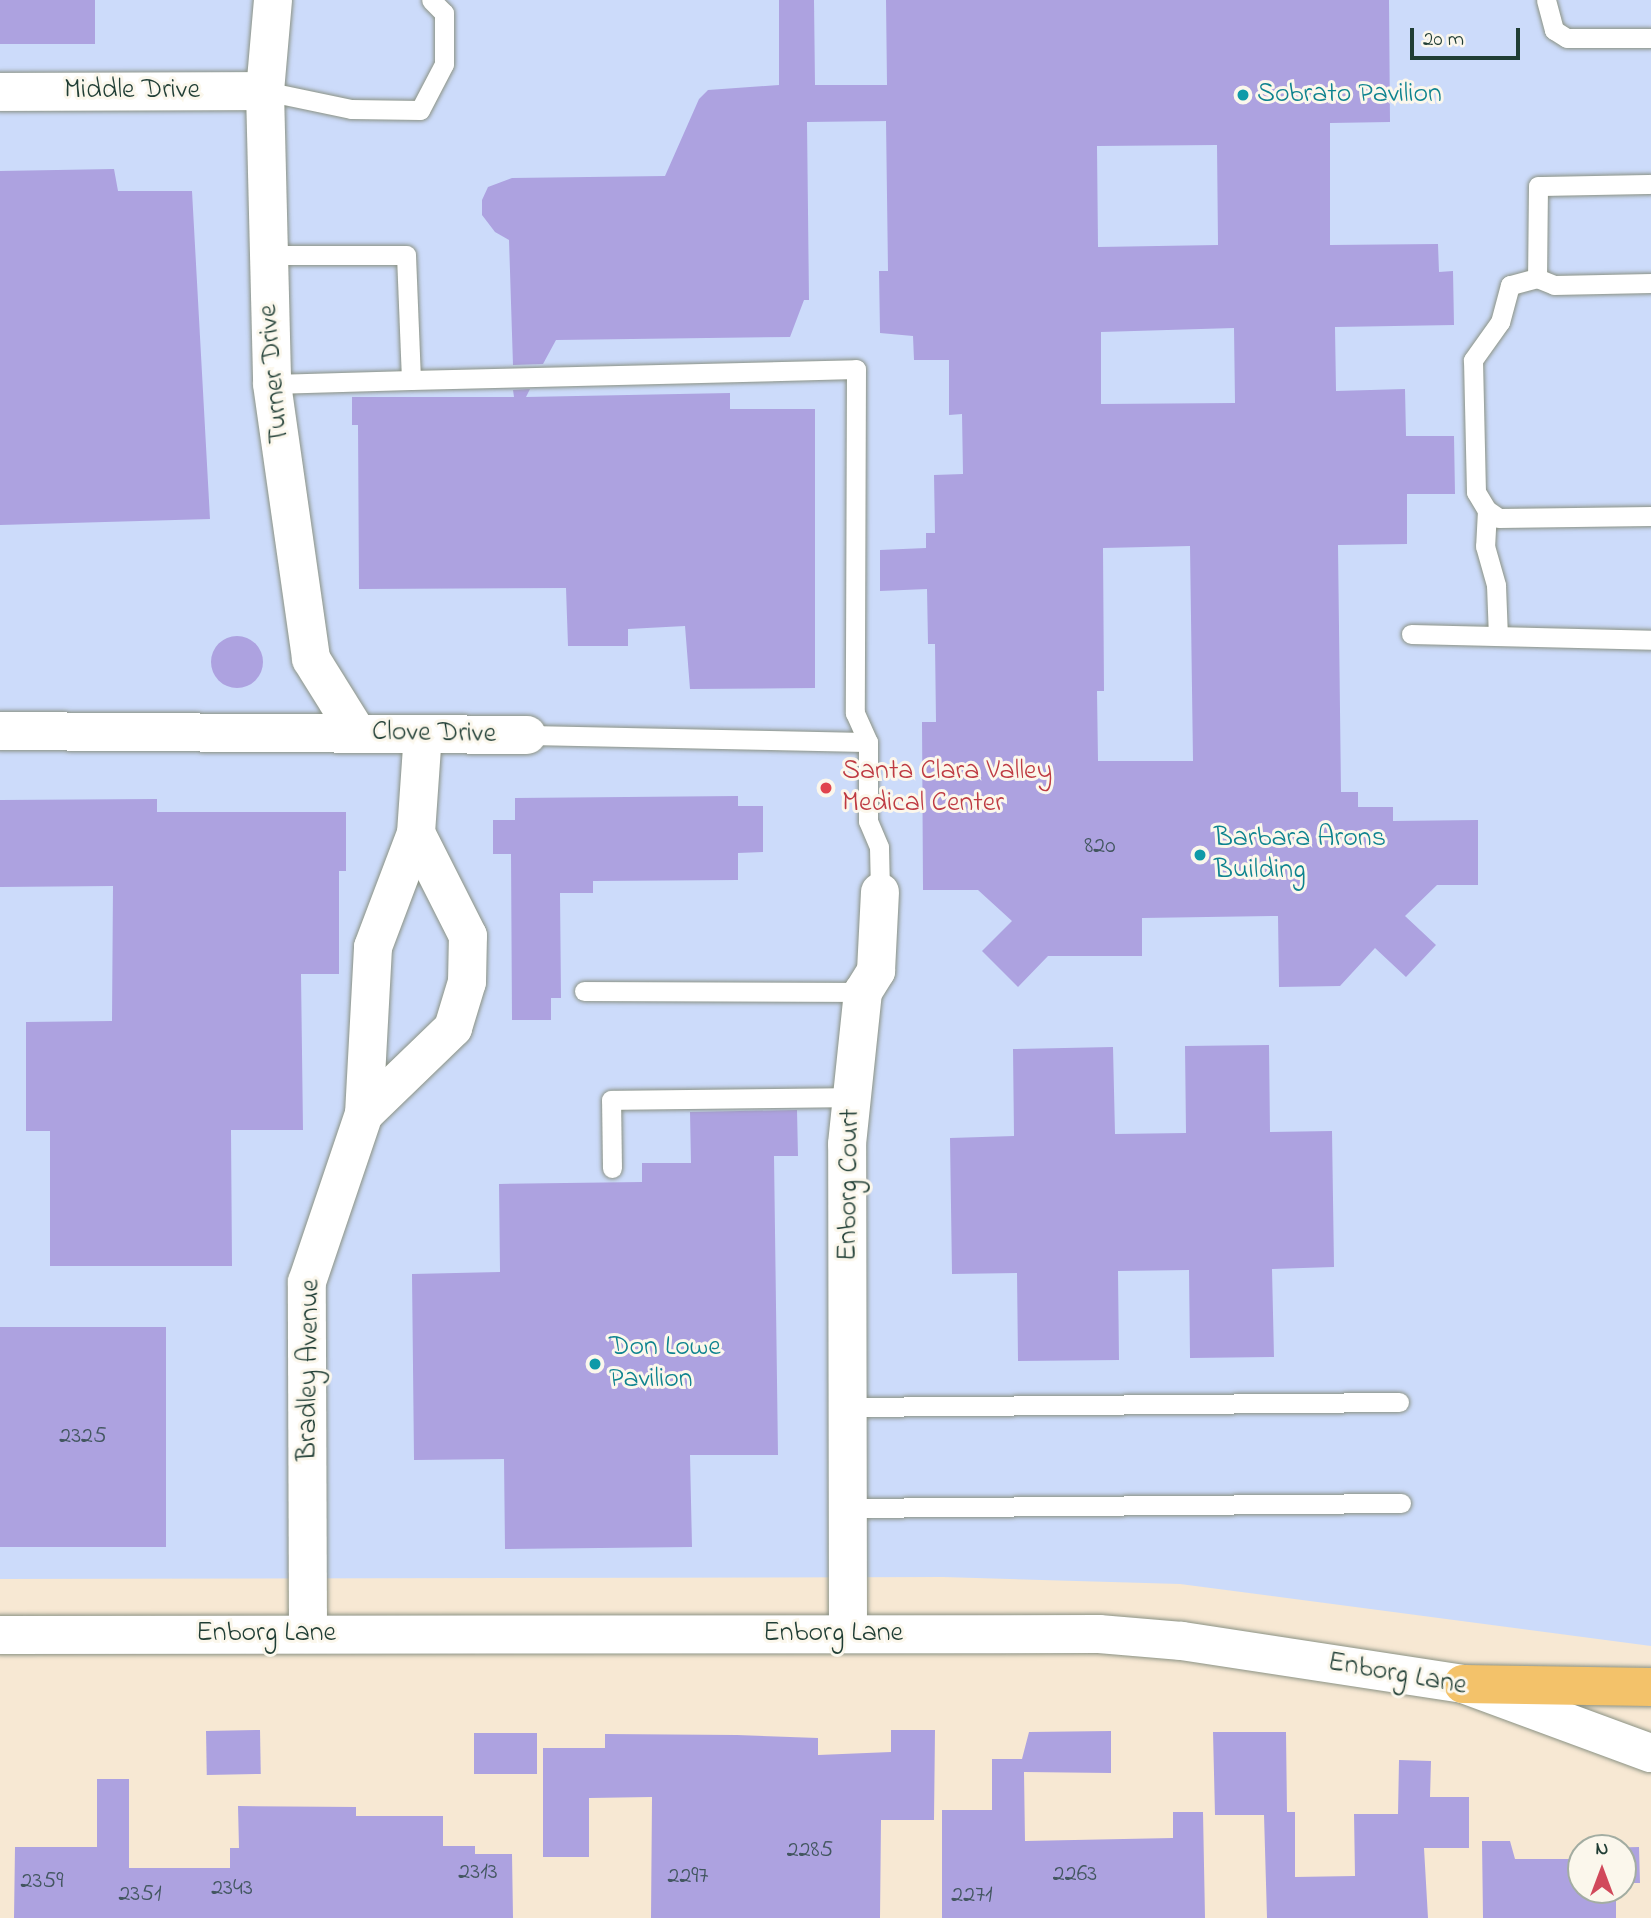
<!DOCTYPE html>
<style>
body{margin:0}
#map{position:relative;width:1651px;height:1918px;overflow:hidden;background:#f7e8d3;font-family:"Indie Flower",sans-serif}
div>[style]{position:absolute}
.built>*{inset:0;background:#ccdbfa}
.building>*{inset:0;background:#ada2e0;transform-origin:0 0}
.round{border-radius:50%}
.roads{filter:drop-shadow(0 0 2px #8b9284) drop-shadow(0 0 2px #8b9284)}
.lane>*{height:19px;margin:-9.5px;padding:0 9.5px;transform-origin:9.5px;border-radius:9.5px;background:#fff}
.street>*{height:38px;margin:-19px;padding:0 19px;transform-origin:19px;border-radius:19px;background:#fff}
.primary>*{height:38px;margin:-19px;padding:0 19px;transform-origin:19px;border-radius:19px;background:#f3c26a}
.dots>*{width:19px;height:19px;translate:-50% -50%;box-sizing:border-box;border:4px solid #fbf7ec;border-radius:50%}
span{translate:-50% -50%;white-space:nowrap;text-align:center;line-height:1.15;-webkit-text-stroke:6px #fbf7ec;paint-order:stroke}
.number-label{font-size:24px;color:#42565f}
.number-label span{-webkit-text-stroke-width:0}
.street-label{font-size:28px;color:#1f3d34}
.culture-label{font-size:28px;color:#0d838f}
.left{translate:0 -50%;text-align:left}
.health-label{font-size:28px;color:#be3a42}
.north{position:absolute;left:1567px;top:1834px;width:70px;height:70px;box-sizing:border-box;background:#fbf7ec;border:2px solid #a3ada2;border-radius:50%;rotate:0deg;font-size:19px;font-weight:700;line-height:28px;text-align:center;color:#1f3d34}
.north::after{content:'';display:block;margin:auto;width:24px;height:32px;background:#d1495b;clip-path:polygon(50% 0,100% 100%,50% 72%,0 100%)}
.scale{position:absolute;left:1410px;top:28px;width:110px;height:32px;box-sizing:border-box;border:4px solid #1f3d34;border-top:0;padding-left:9px;font-size:21px;line-height:24px;white-space:nowrap;color:#1f3d34;-webkit-text-stroke:5px #fbf7ec;paint-order:stroke}
</style>
<div id="map">
<div class="built">
<div style="clip-path:polygon(0 0,1651px 0,1651px 1646px,1180px 1584px,943px 1577px,0 1579px)"></div>
</div>
<div class="building">
<div style="left:0;top:0;width:95px;height:44px"></div>
<div style="clip-path:polygon(evenodd,779px 0,814px 0,815px 85px,887px 85px,886px 0,1389px 0,1390px 122px,1330px 123px,1330px 245px,1438px 244px,1439px 272px,1453px 271px,1454px 325px,1335px 327px,1336px 391px,1405px 389px,1406px 436px,1454px 436px,1455px 494px,1407px 494px,1407px 544px,1338px 545px,1341px 792px,1358px 792px,1358px 807px,1393px 807px,1393px 821px,1478px 820px,1478px 885px,1437px 885px,1405px 916px,1436px 945px,1406px 977px,1375px 948px,1340px 986px,1279px 987px,1278px 916px,1142px 918px,1142px 956px,1048px 956px,1018px 987px,982px 951px,1012px 921px,978px 890px,923px 890px,922px 722px,936px 722px,935px 644px,928px 644px,927px 589px,880px 591px,880px 550px,926px 548px,926px 533px,935px 533px,934px 475px,963px 474px,962px 414px,949px 415px,949px 360px,914px 360px,913px 336px,880px 333px,879px 271px,888px 271px,886px 121px,807px 122px,809px 300px,804px 300px,790px 337px,556px 340px,543px 364px,513px 365px,509px 240px,495px 232px,482px 215px,482px 200px,488px 187px,512px 178px,665px 176px,699px 99px,708px 90px,779px 85px,779px 0,1217px 145px,1218px 245px,1098px 247px,1097px 146px,1217px 145px,779px 0,1234px 328px,1235px 403px,1101px 404px,1101px 332px,1234px 328px,779px 0,1190px 546px,1193px 761px,1098px 761px,1097px 691px,1104px 691px,1103px 548px,1190px 546px)"></div>
<div style="clip-path:polygon(114px 169px,118px 191px,192px 191px,210px 519px,0 525px,0 171px)"></div>
<div style="clip-path:polygon(530px 389px,526px 397px,730px 393px,730px 409px,815px 409px,815px 688px,690px 689px,685px 626px,628px 629px,628px 646px,568px 646px,566px 588px,359px 589px,358px 425px,352px 425px,352px 397px,514px 397px,513px 390px)"></div>
<div class="round" style="left:211px;top:636px;width:52px;height:52px"></div>
<div style="clip-path:polygon(738px 796px,738px 806px,763px 806px,763px 852px,738px 853px,738px 880px,593px 881px,593px 893px,560px 893px,561px 998px,551px 998px,551px 1020px,512px 1020px,511px 854px,493px 854px,493px 820px,515px 820px,515px 798px)"></div>
<div style="clip-path:polygon(157px 799px,157px 812px,346px 812px,346px 871px,339px 871px,339px 974px,301px 974px,303px 1130px,231px 1130px,232px 1266px,50px 1266px,50px 1131px,26px 1131px,26px 1022px,112px 1021px,113px 886px,0 887px,0 800px)"></div>
<div style="clip-path:polygon(1269px 1045px,1270px 1132px,1332px 1131px,1334px 1267px,1272px 1269px,1274px 1357px,1190px 1358px,1189px 1270px,1118px 1271px,1119px 1360px,1018px 1361px,1017px 1273px,952px 1274px,950px 1138px,1014px 1136px,1013px 1049px,1113px 1047px,1115px 1134px,1186px 1133px,1185px 1046px)"></div>
<div style="clip-path:polygon(797px 1110px,798px 1156px,774px 1156px,778px 1455px,690px 1455px,692px 1547px,505px 1549px,504px 1459px,414px 1460px,412px 1274px,500px 1272px,499px 1184px,642px 1182px,642px 1163px,691px 1163px,690px 1112px)"></div>
<div style="left:0;top:1327px;width:166px;height:220px"></div>
<div style="left:260px;top:1730px;width:44px;height:54px;rotate:89deg"></div>
<div style="clip-path:polygon(891px 1730px,935px 1730px,934px 1820px,881px 1820px,880px 1918px,651px 1918px,652px 1797px,589px 1798px,589px 1857px,543px 1857px,543px 1748px,605px 1748px,605px 1734px,737px 1735px,818px 1738px,818px 1755px,891px 1752px)"></div>
<div style="clip-path:polygon(1111px 1731px,1111px 1773px,1024px 1772px,1025px 1841px,1173px 1838px,1173px 1812px,1203px 1812px,1205px 1918px,942px 1918px,942px 1810px,992px 1810px,992px 1759px,1022px 1759px,1029px 1732px)"></div>
<div style="clip-path:polygon(1213px 1732px,1286px 1732px,1287px 1812px,1295px 1812px,1295px 1877px,1355px 1876px,1354px 1814px,1398px 1814px,1399px 1760px,1431px 1761px,1430px 1797px,1469px 1797px,1469px 1848px,1424px 1848px,1428px 1918px,1267px 1918px,1264px 1815px,1215px 1815px)"></div>
<div style="left:474px;top:1733px;width:63px;height:41px"></div>
<div style="clip-path:polygon(97px 1779px,129px 1779px,129px 1868px,230px 1868px,230px 1848px,239px 1848px,238px 1806px,356px 1807px,356px 1816px,443px 1816px,443px 1846px,475px 1846px,475px 1854px,512px 1854px,513px 1918px,14px 1918px,15px 1847px,97px 1847px)"></div>
<div style="clip-path:polygon(1482px 1841px,1510px 1841px,1515px 1859px,1581px 1859px,1581px 1890px,1616px 1890px,1616px 1918px,1483px 1918px)"></div>
<div style="clip-path:polygon(1639px 1847px,1640px 1883px,1623px 1883px,1623px 1848px,1596px 1848px)"></div>
</div>
<div class="roads">
<div class="lane">
<div style="left:1546px;top:0;width:31px;rotate:75deg"></div>
<div style="left:1554px;top:30px;width:15px;rotate:32deg"></div>
<div style="left:1567px;top:38px;width:84px"></div>
<div style="left:265px;top:91px;width:88px;rotate:11.8deg"></div>
<div style="left:351px;top:109px;width:69px;rotate:0.8deg"></div>
<div style="left:420px;top:110px;width:52px;rotate:-62.4deg"></div>
<div style="left:444px;top:64px;width:51px;rotate:-90deg"></div>
<div style="left:444px;top:13px;width:18px;rotate:-135deg"></div>
<div style="left:1651px;top:184px;width:113px;rotate:179deg"></div>
<div style="left:1538px;top:186px;width:92px;rotate:90.6deg"></div>
<div style="left:1537px;top:278px;width:18px;rotate:22deg"></div>
<div style="left:1554px;top:285px;width:97px;rotate:-1.2deg"></div>
<div style="left:267px;top:255px;width:139px"></div>
<div style="left:406px;top:255px;width:125px;rotate:87.7deg"></div>
<div style="left:411px;top:380px;width:139px;rotate:178.4deg"></div>
<div style="left:1537px;top:278px;width:28px;rotate:165deg"></div>
<div style="left:1510px;top:285px;width:38px;rotate:105deg"></div>
<div style="left:1500px;top:322px;width:47px;rotate:125.4deg"></div>
<div style="left:1473px;top:360px;width:132px;rotate:88.7deg"></div>
<div style="left:1476px;top:492px;width:21px;rotate:59deg"></div>
<div style="left:1487px;top:510px;width:14px;rotate:34deg"></div>
<div style="left:1499px;top:518px;width:152px;rotate:-0.8deg"></div>
<div style="left:411px;top:380px;width:445px;rotate:-1.4deg"></div>
<div style="left:856px;top:369px;width:344px;rotate:90.2deg"></div>
<div style="left:855px;top:713px;width:32px;rotate:66deg"></div>
<div style="left:868px;top:742px;width:79px;rotate:90deg"></div>
<div style="left:868px;top:821px;width:28px;rotate:67deg"></div>
<div style="left:879px;top:847px;width:45px;rotate:88.7deg"></div>
<div style="left:1487px;top:510px;width:36px;rotate:93deg"></div>
<div style="left:1485px;top:546px;width:41px;rotate:74.2deg"></div>
<div style="left:1496px;top:585px;width:51px;rotate:87.8deg"></div>
<div style="left:1411px;top:634px;width:240px;rotate:1.4deg"></div>
<div style="left:527px;top:735px;width:341px;rotate:1.2deg"></div>
<div style="left:584px;top:991px;width:279px;rotate:0.2deg"></div>
<div style="left:612px;top:1168px;width:68px;rotate:-90.8deg"></div>
<div style="left:611px;top:1100px;width:240px;rotate:-0.7deg"></div>
<div style="left:849px;top:1407px;width:550px;rotate:-0.52deg"></div>
<div style="left:849px;top:1508px;width:552px;rotate:-0.52deg"></div>
</div>
<div class="street">
<div style="left:273px;top:0;width:91px;rotate:95deg"></div>
<div style="left:265px;top:91px;width:293px;rotate:88.6deg"></div>
<div style="left:272px;top:384px;width:278px;rotate:81.9deg"></div>
<div style="left:311px;top:659px;width:87px;rotate:58.1deg"></div>
<div style="left:0;top:92px;width:265px;rotate:-0.2deg"></div>
<div style="left:0;top:731px;width:527px;rotate:0.43deg"></div>
<div style="left:364px;top:1114px;width:124px;rotate:-44deg"></div>
<div style="left:453px;top:1028px;width:48px;rotate:-73.1deg"></div>
<div style="left:467px;top:982px;width:46px;rotate:-88.8deg"></div>
<div style="left:468px;top:936px;width:115px;rotate:-116.8deg"></div>
<div style="left:308px;top:1634px;width:352px;rotate:-90.2deg"></div>
<div style="left:307px;top:1282px;width:177px;rotate:-71.3deg"></div>
<div style="left:364px;top:1114px;width:167px;rotate:-86.9deg"></div>
<div style="left:373px;top:947px;width:122px;rotate:-69.3deg"></div>
<div style="left:416px;top:833px;width:99px;rotate:-86deg"></div>
<div style="left:848px;top:1634px;width:490px;rotate:-90.1deg"></div>
<div style="left:847px;top:1144px;width:153px;rotate:-84deg"></div>
<div style="left:863px;top:992px;width:25px;rotate:-58deg"></div>
<div style="left:876px;top:971px;width:79px;rotate:-87.1deg"></div>
<div style="left:0;top:1635px;width:1099px;rotate:-0.05deg"></div>
<div style="left:1099px;top:1634px;width:83px;rotate:4.8deg"></div>
<div style="left:1182px;top:1641px;width:284px;rotate:8.7deg"></div>
<div style="left:1463px;top:1684px;width:200px;rotate:20.2deg"></div>
</div>
<div class="primary">
<div style="left:1463px;top:1684px;width:188px;rotate:0.9deg"></div>
</div>
</div>
<div class="dots">
<div style="left:1243px;top:95px;background:#0f9aa8"></div>
<div style="left:826px;top:788px;background:#e0444e"></div>
<div style="left:1200px;top:855px;background:#0f9aa8"></div>
<div style="left:595px;top:1364px;background:#0f9aa8"></div>
</div>
<div class="number-label">
<span style="left:1100px;top:847px">820</span>
<span style="left:83px;top:1437px">2325</span>
<span style="left:810px;top:1851px">2285</span>
<span style="left:478px;top:1873px">2313</span>
<span style="left:1075px;top:1875px">2263</span>
<span style="left:688px;top:1877px">2297</span>
<span style="left:42px;top:1882px">2359</span>
<span style="left:232px;top:1889px">2343</span>
<span style="left:140px;top:1895px">2351</span>
<span style="left:972px;top:1896px">2271</span>
</div>
<div class="street-label">
<span style="left:132px;top:91px">Middle Drive</span>
<span style="left:275px;top:374px;rotate:-95deg">Turner Drive</span>
<span style="left:434px;top:734px;rotate:1deg">Clove Drive</span>
<span style="left:850px;top:1185px;rotate:-89deg">Enborg Court</span>
<span style="left:310px;top:1370px;rotate:-89deg">Bradley Avenue</span>
<span style="left:266px;top:1634px">Enborg Lane</span>
<span style="left:833px;top:1634px">Enborg Lane</span>
<span style="left:1397px;top:1675px;rotate:10deg">Enborg Lane</span>
</div>
<div class="culture-label">
<span class="left" style="left:1257px;top:95px">Sobrato Pavilion</span>
<span class="left" style="left:1214px;top:855px">Barbara Arons<br>Building</span>
<span class="left" style="left:609px;top:1364px">Don Lowe<br>Pavilion</span>
</div>
<div class="health-label">
<span class="left" style="left:842px;top:788px">Santa Clara Valley<br>Medical Center</span>
</div>
<div class="north">N</div>
<div class="scale">20 m</div>
</div>
